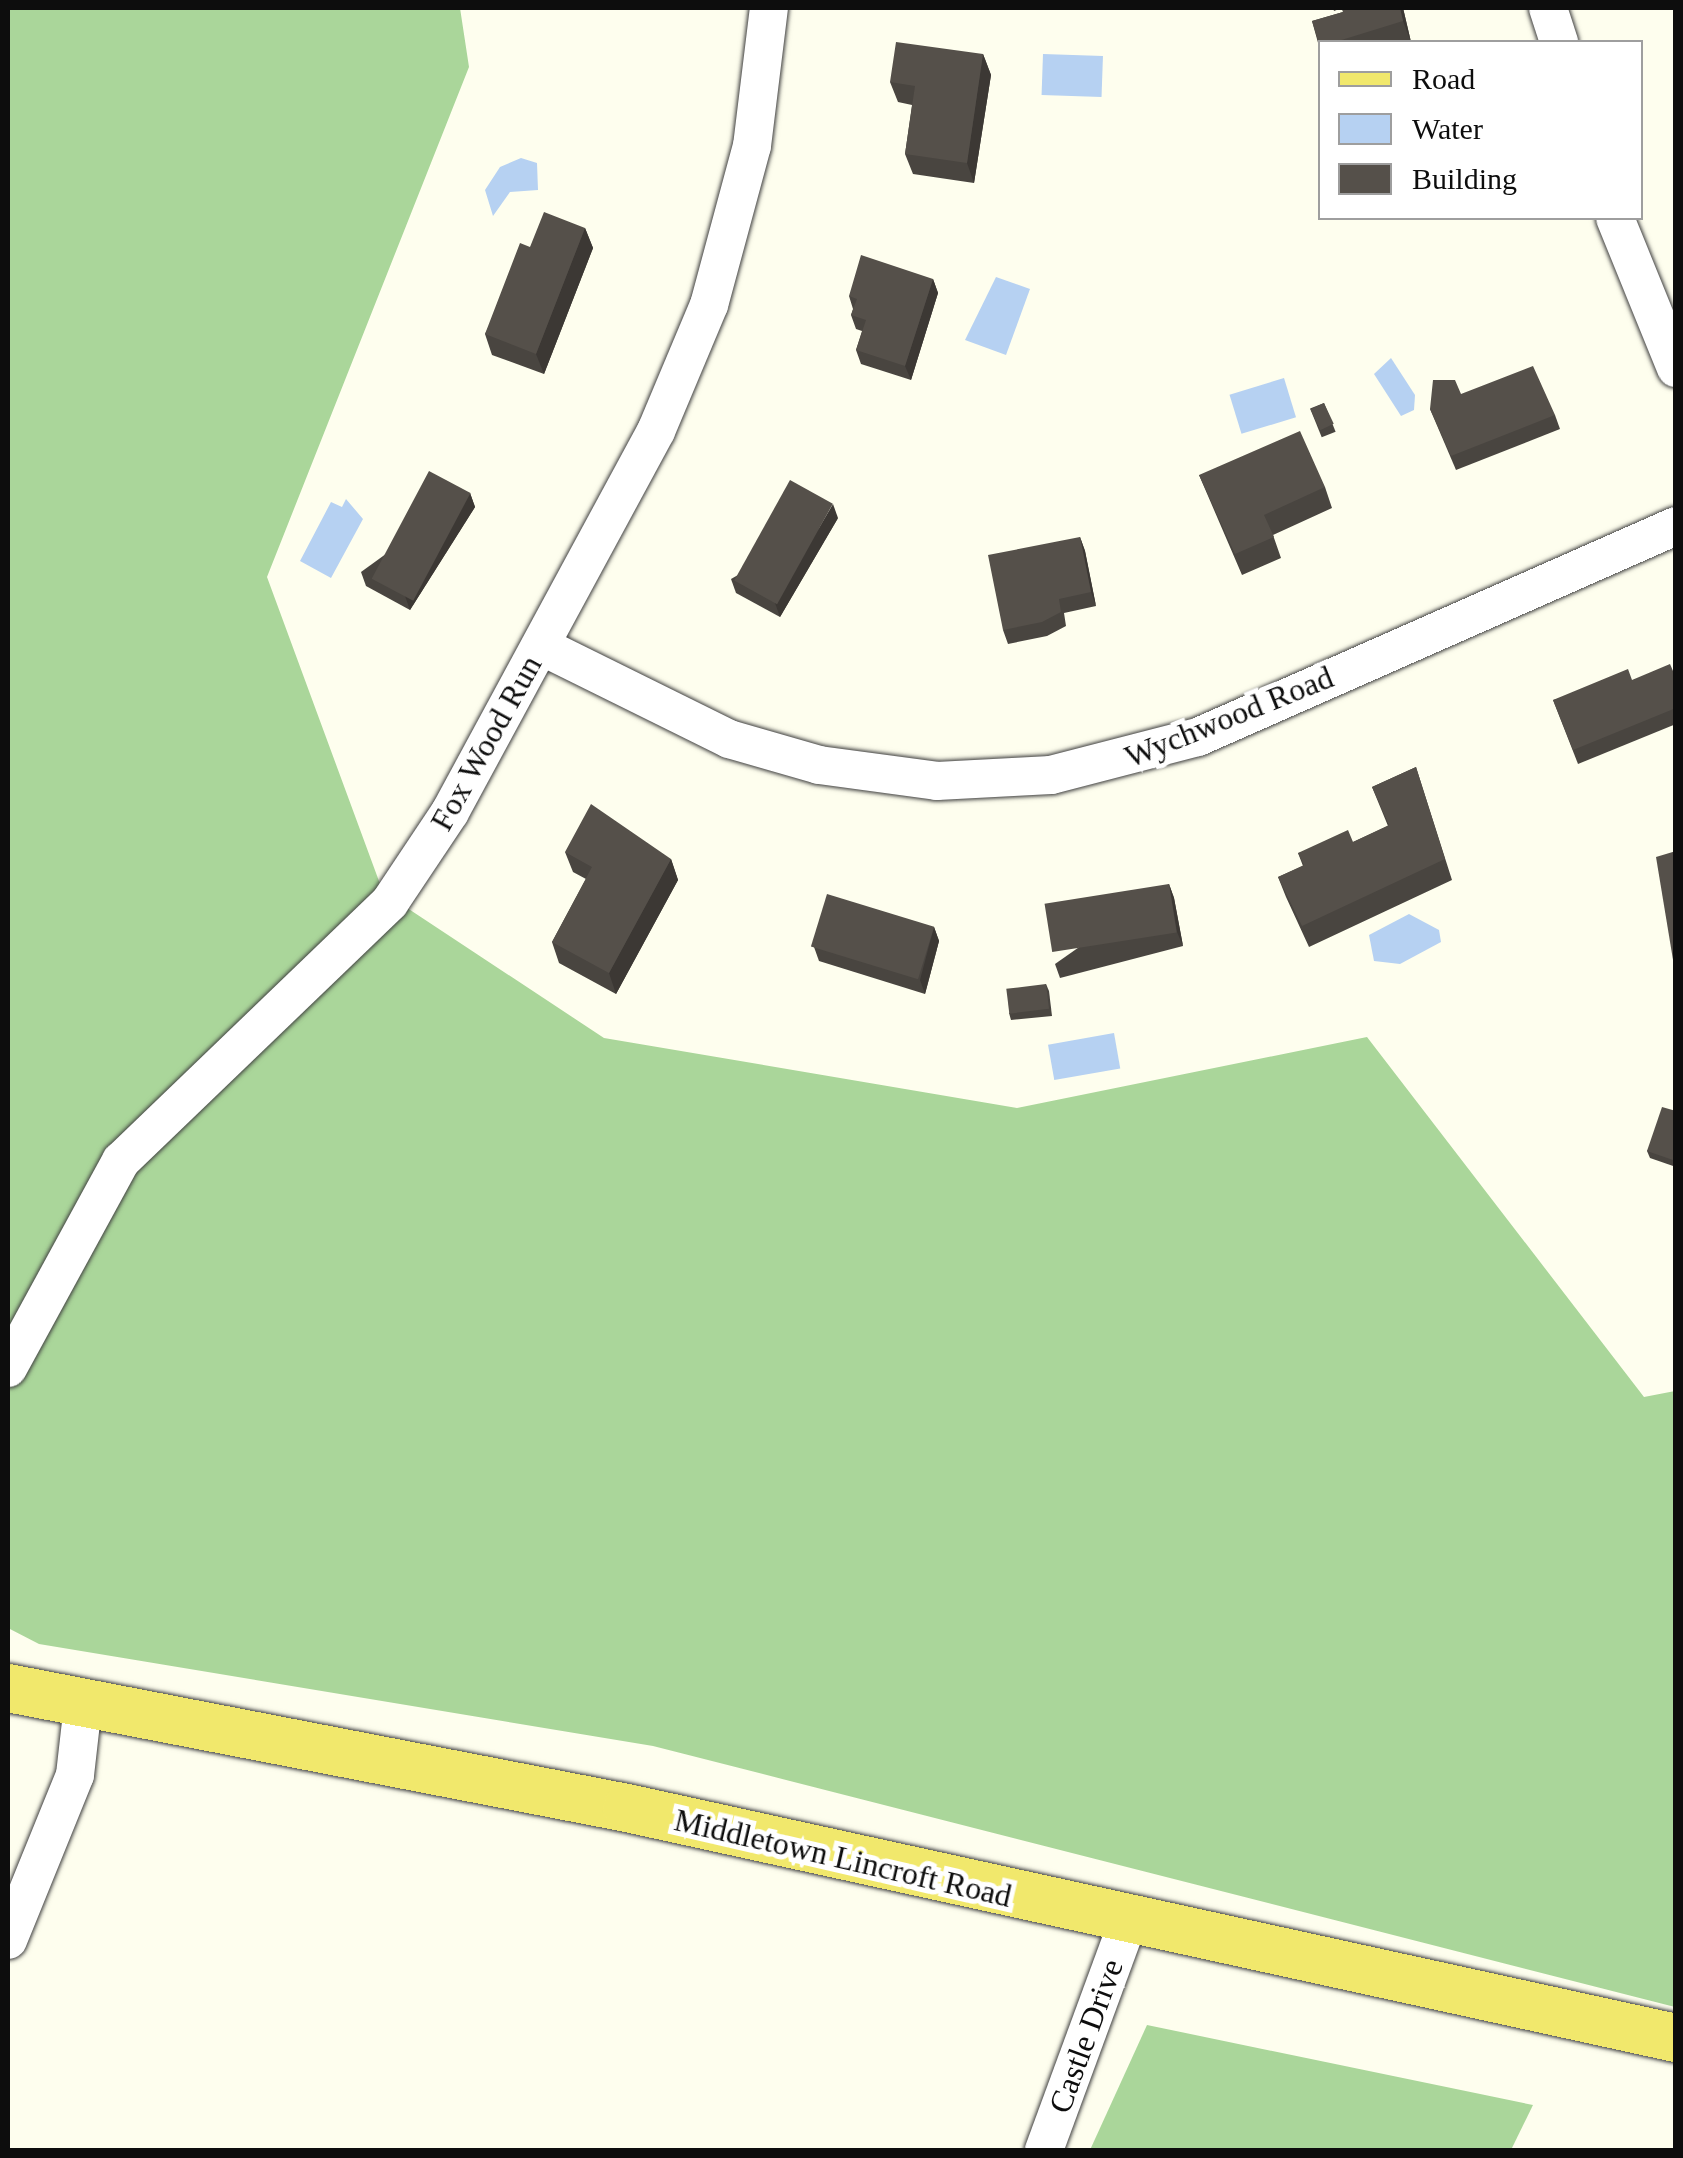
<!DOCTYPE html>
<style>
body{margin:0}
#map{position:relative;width:1683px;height:2158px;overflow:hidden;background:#fefeee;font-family:Georgia,serif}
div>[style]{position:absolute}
.forest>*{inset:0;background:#aad69a}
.water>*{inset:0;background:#b6d1f2;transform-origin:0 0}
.roads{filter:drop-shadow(0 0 2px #404040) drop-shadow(0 0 2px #404040)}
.minor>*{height:38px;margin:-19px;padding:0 19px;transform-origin:19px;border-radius:19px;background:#fff}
.major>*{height:48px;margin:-24px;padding:0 24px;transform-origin:24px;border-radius:24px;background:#f1e86c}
.wall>*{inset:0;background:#494540;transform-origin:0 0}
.shaded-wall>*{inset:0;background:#3c3834}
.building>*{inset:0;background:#55504a;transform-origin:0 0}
span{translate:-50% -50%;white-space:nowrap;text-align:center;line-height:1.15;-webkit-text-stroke:10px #fff;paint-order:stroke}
.street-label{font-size:32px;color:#0d0d0d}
.frame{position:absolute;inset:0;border:10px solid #0d0d0d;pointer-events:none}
.legend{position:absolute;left:1318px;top:40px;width:325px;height:180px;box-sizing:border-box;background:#fff;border:2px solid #9e9e9e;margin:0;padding:12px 18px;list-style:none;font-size:30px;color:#0d0d0d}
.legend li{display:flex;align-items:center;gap:20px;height:50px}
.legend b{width:50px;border:2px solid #9e9e9e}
</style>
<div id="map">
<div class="forest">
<div style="clip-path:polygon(8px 8px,460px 8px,469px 67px,267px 577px,383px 892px,604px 1038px,1017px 1108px,1367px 1037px,1644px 1397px,1675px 1391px,1675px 2007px,653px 1746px,39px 1644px,8px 1628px)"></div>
<div style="clip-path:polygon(1147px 2025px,1533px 2105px,1511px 2150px,1090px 2150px)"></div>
</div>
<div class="water">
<div style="left:1043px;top:54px;width:60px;height:41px;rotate:2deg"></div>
<div style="clip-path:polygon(521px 158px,537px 163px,538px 190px,510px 192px,493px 216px,485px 190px,500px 167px)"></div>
<div style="clip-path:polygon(996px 277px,1030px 289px,1006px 355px,965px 340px)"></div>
<div style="clip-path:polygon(1391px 358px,1415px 395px,1414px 410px,1401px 416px,1374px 374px)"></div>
<div style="left:1284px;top:378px;width:41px;height:57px;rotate:73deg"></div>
<div style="clip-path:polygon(346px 499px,363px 519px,331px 578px,300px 561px,331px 502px,342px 507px)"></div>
<div style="clip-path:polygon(1409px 914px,1439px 930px,1441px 942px,1400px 964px,1374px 961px,1369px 935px)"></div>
<div style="left:1114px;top:1033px;width:36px;height:67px;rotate:80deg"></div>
</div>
<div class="roads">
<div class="minor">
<div style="left:1548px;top:8px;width:36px;rotate:72deg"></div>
<div style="left:1615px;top:218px;width:162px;rotate:67.9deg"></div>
<div style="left:541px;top:646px;width:210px;rotate:26.3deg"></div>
<div style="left:729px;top:739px;width:94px;rotate:16.1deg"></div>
<div style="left:819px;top:765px;width:119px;rotate:7.7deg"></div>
<div style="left:937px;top:781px;width:114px;rotate:-3deg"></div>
<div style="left:1051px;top:775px;width:152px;rotate:-14.5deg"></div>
<div style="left:1198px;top:737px;width:522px;rotate:-23.82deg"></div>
<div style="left:8px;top:1368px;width:236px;rotate:-61.4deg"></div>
<div style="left:121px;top:1161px;width:373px;rotate:-43.9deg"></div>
<div style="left:390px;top:902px;width:108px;rotate:-56.3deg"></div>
<div style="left:450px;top:812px;width:433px;rotate:-61.6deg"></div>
<div style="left:656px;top:431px;width:137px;rotate:-67.2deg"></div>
<div style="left:709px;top:305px;width:165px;rotate:-74.9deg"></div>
<div style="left:752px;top:146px;width:139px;rotate:-83deg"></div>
<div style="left:8px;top:1940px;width:178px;rotate:-67.9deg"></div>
<div style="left:75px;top:1775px;width:70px;rotate:-83.5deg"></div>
<div style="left:1044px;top:2150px;width:243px;rotate:-69.8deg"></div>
</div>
<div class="major">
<div style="left:8px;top:1688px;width:631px;rotate:10.97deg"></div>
<div style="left:627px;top:1808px;width:1074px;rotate:12.37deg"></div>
</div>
</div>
<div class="wall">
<div style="clip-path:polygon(1333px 8px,1403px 8px,1411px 42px,1320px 42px,1320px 50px,1312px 21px,1343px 12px,1342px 8px,1334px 11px)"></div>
<div style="clip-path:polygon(983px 54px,991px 75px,974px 183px,913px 174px,905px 154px,912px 105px,898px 102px,890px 82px)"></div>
<div style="clip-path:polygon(585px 228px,593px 248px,544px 374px,492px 355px,485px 334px,530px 247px)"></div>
<div style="clip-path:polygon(933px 279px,938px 293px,911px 380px,861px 364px,856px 350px,862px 331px,856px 329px,851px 315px,853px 309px,849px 296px)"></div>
<div style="clip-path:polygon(1461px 394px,1555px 415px,1560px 429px,1456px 470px,1430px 409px)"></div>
<div style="left:1324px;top:403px;width:31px;height:15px;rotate:68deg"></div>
<div style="clip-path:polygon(1199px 475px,1325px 487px,1332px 508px,1273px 535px,1281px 558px,1242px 575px)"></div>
<div style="clip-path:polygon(470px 493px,475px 507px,410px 610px,366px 586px,361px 572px)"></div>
<div style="clip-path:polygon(838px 518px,780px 617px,736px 593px,731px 579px)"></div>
<div style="clip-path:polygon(1080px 537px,1085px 551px,1096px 606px,1064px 613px,1066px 626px,1047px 636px,1008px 644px,1003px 630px)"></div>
<div style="clip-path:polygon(1676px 678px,1676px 724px,1578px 764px,1553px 700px,1632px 680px)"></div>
<div style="clip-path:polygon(1416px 767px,1452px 880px,1309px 947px,1286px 897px,1278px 877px,1303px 866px,1298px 853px,1353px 842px,1388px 826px,1372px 787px)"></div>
<div style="clip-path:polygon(565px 852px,671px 859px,678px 880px,616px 994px,559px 963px,552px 942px,586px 879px,573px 872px)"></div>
<div style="clip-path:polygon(1169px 884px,1174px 898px,1183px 946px,1060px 978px,1055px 964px)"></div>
<div style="clip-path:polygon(934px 927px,939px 941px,925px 994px,819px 961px,814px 947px)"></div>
<div style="clip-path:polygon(1046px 984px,1049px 991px,1052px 1016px,1011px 1020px,1009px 1013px)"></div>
<div style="clip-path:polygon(1676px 1111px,1676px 1167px,1650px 1158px,1647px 1151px)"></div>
</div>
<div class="shaded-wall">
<div style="clip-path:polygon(1400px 8px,1403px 8px,1411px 42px,1403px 21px)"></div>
<div style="clip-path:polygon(983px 54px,991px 75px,974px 183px,967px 163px)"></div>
<div style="clip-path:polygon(585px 228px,593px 248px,544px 374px,536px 354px)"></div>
<div style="clip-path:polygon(933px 279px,938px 293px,911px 380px,905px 366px)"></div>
<div style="clip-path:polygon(470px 493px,475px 507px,410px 610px,405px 596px)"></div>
<div style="clip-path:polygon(833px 504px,838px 518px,780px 617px,775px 603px)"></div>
<div style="clip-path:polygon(1080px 537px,1085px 551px,1096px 606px,1091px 592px)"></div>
<div style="clip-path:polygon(671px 859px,678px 880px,616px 994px,609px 973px)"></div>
<div style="clip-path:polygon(1169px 884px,1174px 898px,1183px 946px,1177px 932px)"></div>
<div style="clip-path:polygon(934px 927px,939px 941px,925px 994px,920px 980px)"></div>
</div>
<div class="building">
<div style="clip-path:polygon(1342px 8px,1400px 8px,1403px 21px,1335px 42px,1320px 42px,1320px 47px,1312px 21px,1343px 12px)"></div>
<div style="clip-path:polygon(896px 42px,983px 54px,967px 163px,905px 154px,915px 86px,890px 82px)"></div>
<div style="clip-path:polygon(544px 212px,585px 228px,536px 354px,485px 334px,520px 243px,530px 247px)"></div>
<div style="clip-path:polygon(861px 255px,933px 279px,905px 366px,856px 350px,866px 320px,851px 315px,857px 299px,849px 296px)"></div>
<div style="clip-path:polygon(1533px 366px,1555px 415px,1451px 456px,1430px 409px,1433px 380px,1455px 380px,1461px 394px)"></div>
<div style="left:1324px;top:403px;width:23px;height:15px;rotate:65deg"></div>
<div style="clip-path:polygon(1300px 431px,1325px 487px,1264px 515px,1274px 537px,1235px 554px,1199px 475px)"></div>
<div style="left:429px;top:471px;width:47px;height:122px;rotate:28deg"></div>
<div style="left:790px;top:480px;width:49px;height:115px;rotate:29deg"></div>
<div style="clip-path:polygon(1080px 537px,1091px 592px,1059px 599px,1061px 612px,1042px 622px,1003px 630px,988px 555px)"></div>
<div style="clip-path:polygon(1670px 664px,1676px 678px,1676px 708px,1573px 750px,1553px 700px,1628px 669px,1632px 680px)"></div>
<div style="clip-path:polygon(1416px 767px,1445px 859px,1302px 926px,1278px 877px,1304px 865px,1298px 853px,1348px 830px,1353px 842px,1389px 825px,1372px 787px)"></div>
<div style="clip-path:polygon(591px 804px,671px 859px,609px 973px,552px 942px,592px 867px,565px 852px)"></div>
<div style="clip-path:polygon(1676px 851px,1676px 978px,1656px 857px)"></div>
<div style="left:1169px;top:884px;width:49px;height:126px;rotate:81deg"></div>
<div style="left:827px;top:894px;width:112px;height:55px;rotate:17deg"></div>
<div style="left:1046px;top:984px;width:25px;height:40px;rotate:83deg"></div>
<div style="clip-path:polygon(1662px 1107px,1676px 1111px,1676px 1154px,1673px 1160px,1647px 1151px)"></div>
</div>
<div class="street-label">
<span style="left:1229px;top:717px;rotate:-22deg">Wychwood Road</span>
<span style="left:486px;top:743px;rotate:-61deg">Fox Wood Run</span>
<span style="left:843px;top:1858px;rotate:13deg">Middletown Lincroft Road</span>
<span style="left:1086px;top:2036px;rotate:-70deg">Castle Drive</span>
</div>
<div class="frame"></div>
<ul class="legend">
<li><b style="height:12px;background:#f1e86c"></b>Road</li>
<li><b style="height:28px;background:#b6d1f2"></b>Water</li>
<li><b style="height:28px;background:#55504a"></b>Building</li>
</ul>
</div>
